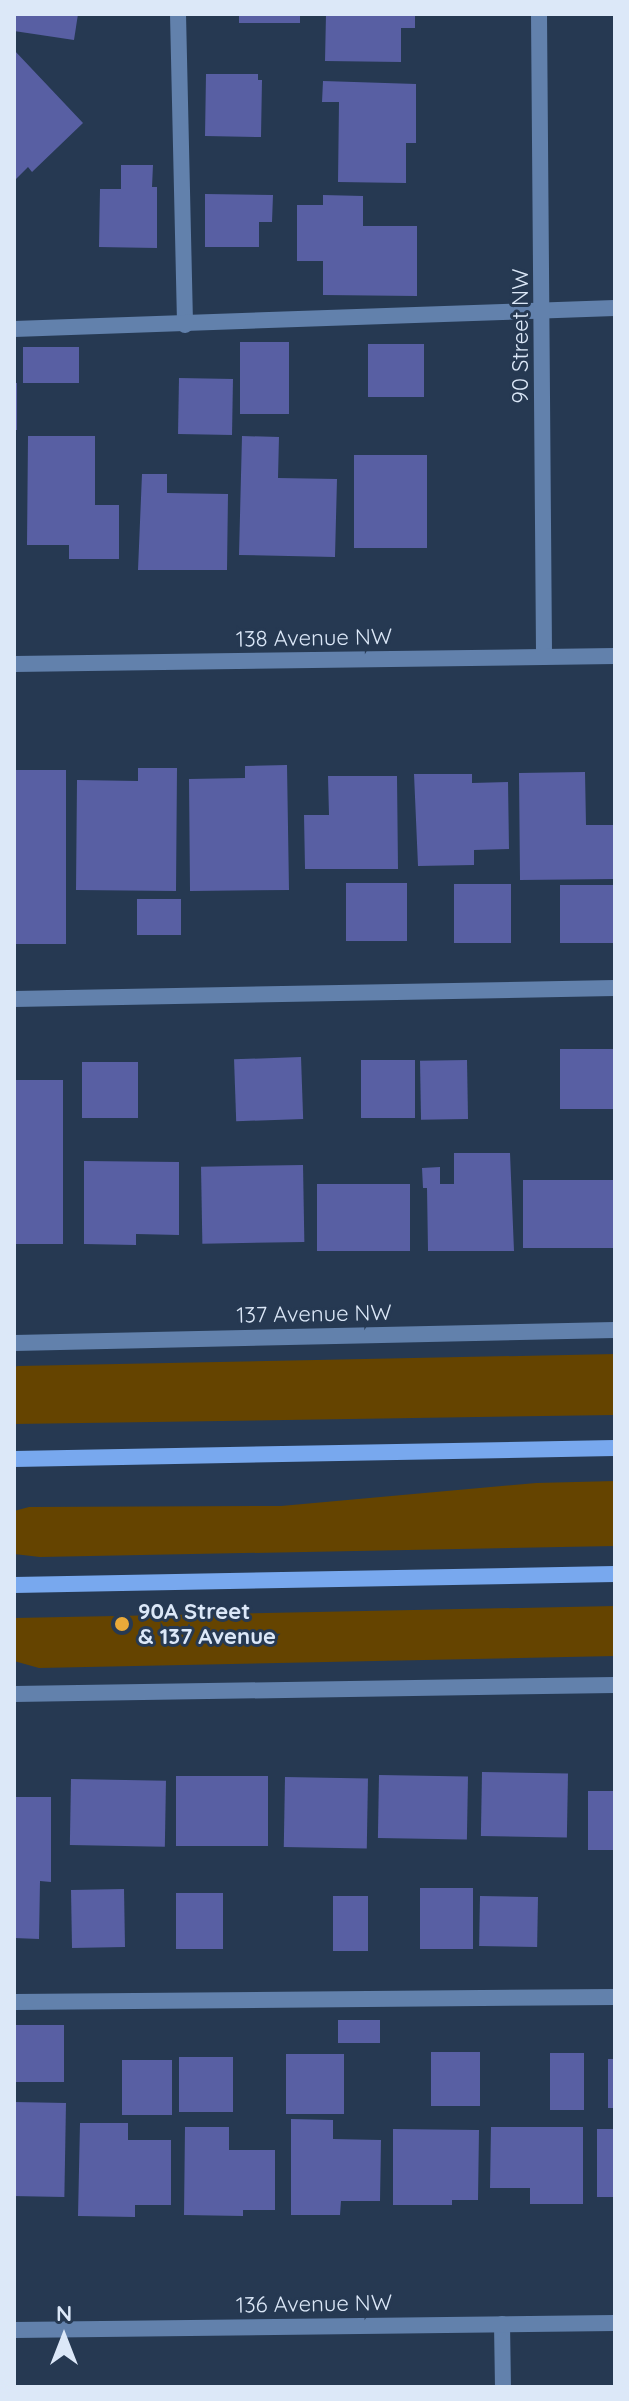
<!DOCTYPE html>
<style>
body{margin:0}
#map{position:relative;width:629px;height:2401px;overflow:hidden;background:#263952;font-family:Quicksand,sans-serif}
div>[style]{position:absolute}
.green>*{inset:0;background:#654400}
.building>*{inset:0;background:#585fa3;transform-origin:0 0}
.lane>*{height:16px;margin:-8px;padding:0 8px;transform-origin:8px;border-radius:8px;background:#6281ac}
.street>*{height:16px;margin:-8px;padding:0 8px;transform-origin:8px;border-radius:8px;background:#6281ac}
.secondary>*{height:16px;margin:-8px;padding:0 8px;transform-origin:8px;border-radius:8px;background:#78a8ee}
.dots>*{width:22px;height:22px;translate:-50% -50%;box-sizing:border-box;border:4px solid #263952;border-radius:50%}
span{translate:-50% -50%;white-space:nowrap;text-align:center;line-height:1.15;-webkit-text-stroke:6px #263952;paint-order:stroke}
.street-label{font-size:22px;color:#dce8f8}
.poi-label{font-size:22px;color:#dce8f8;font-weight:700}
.left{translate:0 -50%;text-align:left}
.frame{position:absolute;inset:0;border:16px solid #dce8f8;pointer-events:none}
.north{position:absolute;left:24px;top:2297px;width:80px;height:80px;-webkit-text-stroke:6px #263952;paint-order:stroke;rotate:0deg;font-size:22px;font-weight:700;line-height:32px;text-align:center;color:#dce8f8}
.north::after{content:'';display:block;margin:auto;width:28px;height:36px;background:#dce8f8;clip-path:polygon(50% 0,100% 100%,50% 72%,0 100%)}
</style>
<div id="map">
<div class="green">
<div style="clip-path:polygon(615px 1354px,615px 1415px,14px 1424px,14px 1367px,18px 1366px)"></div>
<div style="clip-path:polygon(615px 1481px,615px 1546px,40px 1557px,14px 1554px,14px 1511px,29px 1507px,281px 1506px,536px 1483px)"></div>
<div style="clip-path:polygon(615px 1606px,615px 1656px,39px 1668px,14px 1661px,14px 1618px)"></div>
</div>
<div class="building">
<div style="clip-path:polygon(14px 14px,78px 14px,74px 40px,14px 31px)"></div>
<div style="left:239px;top:14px;width:61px;height:9px"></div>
<div style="clip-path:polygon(326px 14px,415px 14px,415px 28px,401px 28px,401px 62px,325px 61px)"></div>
<div style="clip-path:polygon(14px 50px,83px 123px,32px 172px,28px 167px,14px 181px)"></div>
<div style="clip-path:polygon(206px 74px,258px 74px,258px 80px,262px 80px,261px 137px,205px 136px)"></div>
<div style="clip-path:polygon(323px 81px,416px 84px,416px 143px,406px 143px,406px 183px,338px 182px,339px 102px,322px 102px)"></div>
<div style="clip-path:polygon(121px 165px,153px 165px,152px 187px,157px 187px,157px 248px,99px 247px,100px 189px,121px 189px)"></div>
<div style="clip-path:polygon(205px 194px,273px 195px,272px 222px,259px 222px,259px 247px,205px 247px)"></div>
<div style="clip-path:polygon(323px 195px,363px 196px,363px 226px,417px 226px,417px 296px,323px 295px,323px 261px,297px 261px,297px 205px,323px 205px)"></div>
<div style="left:240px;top:342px;width:49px;height:72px"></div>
<div style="left:368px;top:344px;width:56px;height:53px"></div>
<div style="left:23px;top:347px;width:56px;height:36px"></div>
<div style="left:179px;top:378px;width:54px;height:56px;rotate:1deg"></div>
<div style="left:14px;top:383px;width:3px;height:47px"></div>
<div style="clip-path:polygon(28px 436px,95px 436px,95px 505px,119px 505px,119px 559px,69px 559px,69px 545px,27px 545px)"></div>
<div style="clip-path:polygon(242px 436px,279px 437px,278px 478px,337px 479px,335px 557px,239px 555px)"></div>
<div style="left:354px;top:455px;width:73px;height:93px"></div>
<div style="clip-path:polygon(142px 474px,167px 474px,167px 493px,228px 494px,227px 570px,138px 570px)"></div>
<div style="clip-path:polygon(287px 765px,289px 890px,190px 891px,189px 779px,245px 778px,245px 766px)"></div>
<div style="clip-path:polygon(138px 768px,177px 768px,176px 891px,76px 890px,77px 780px,138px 781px)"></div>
<div style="left:14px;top:770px;width:52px;height:174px"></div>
<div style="clip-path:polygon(585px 772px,586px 825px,614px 825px,614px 879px,520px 880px,519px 773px)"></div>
<div style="clip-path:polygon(414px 774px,472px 774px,472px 783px,508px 782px,509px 849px,474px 850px,474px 865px,418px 866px)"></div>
<div style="clip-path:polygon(328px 776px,397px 776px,398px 869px,305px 869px,304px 815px,329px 815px)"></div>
<div style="left:346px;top:883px;width:61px;height:58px"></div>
<div style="left:454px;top:884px;width:57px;height:59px"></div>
<div style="left:615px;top:885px;width:58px;height:55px;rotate:90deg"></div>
<div style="left:137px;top:899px;width:44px;height:36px"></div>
<div style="left:615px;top:1049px;width:60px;height:55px;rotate:90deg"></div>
<div style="left:301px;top:1057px;width:62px;height:67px;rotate:88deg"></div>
<div style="left:361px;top:1060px;width:54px;height:58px"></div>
<div style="left:467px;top:1060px;width:59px;height:47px;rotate:89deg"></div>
<div style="left:82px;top:1062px;width:56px;height:56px"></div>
<div style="left:14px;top:1080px;width:49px;height:164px"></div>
<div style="clip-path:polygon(454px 1153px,510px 1153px,514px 1251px,428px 1251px,427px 1188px,423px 1188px,422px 1168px,440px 1167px,440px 1184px,454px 1184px)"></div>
<div style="clip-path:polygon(84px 1161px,179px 1162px,179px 1235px,136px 1234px,136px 1245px,84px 1244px)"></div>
<div style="left:303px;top:1165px;width:77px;height:102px;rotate:89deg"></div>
<div style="left:523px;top:1180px;width:91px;height:68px"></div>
<div style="left:317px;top:1184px;width:93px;height:67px"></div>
<div style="left:482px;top:1772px;width:86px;height:64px;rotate:1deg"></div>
<div style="left:379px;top:1775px;width:89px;height:63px;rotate:1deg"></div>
<div style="left:176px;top:1776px;width:92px;height:70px"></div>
<div style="left:285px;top:1777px;width:83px;height:70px;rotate:1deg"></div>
<div style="left:71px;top:1779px;width:95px;height:66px;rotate:1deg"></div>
<div style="left:588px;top:1791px;width:27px;height:59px"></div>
<div style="clip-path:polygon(14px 1797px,51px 1797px,51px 1882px,40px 1881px,39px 1939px,14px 1938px)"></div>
<div style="left:420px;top:1888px;width:53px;height:61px"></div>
<div style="left:124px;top:1889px;width:58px;height:53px;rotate:89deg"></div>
<div style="left:176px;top:1893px;width:47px;height:56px"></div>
<div style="left:333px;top:1896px;width:35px;height:55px"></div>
<div style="left:480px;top:1896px;width:58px;height:50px;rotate:1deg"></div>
<div style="left:338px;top:2020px;width:42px;height:23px"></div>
<div style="left:14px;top:2025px;width:50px;height:57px"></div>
<div style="left:431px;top:2052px;width:49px;height:54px"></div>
<div style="left:550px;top:2053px;width:34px;height:57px"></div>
<div style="left:286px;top:2054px;width:58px;height:60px"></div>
<div style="left:179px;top:2057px;width:54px;height:55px"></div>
<div style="left:608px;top:2059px;width:7px;height:49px"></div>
<div style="left:122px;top:2060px;width:50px;height:55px"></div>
<div style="left:14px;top:2102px;width:52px;height:94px;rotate:1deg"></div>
<div style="clip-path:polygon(291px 2119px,333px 2120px,333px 2139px,381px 2140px,380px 2201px,341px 2201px,340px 2215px,291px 2215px)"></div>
<div style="clip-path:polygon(80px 2123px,128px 2123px,128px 2140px,171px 2140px,171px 2205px,135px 2205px,135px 2217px,78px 2216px)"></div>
<div style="clip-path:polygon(185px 2127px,229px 2127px,229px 2150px,275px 2150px,275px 2210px,243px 2210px,243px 2216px,184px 2215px)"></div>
<div style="clip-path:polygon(491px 2127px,583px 2127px,583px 2204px,530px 2204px,530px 2188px,490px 2188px)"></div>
<div style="clip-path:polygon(393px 2129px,479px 2130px,478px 2200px,452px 2200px,452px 2205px,393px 2205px)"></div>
<div style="left:597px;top:2129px;width:18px;height:68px"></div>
</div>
<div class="lane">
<div style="left:178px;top:14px;width:311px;rotate:88.7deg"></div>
<div style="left:14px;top:329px;width:601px;rotate:-2deg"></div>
<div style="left:14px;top:999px;width:601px;rotate:-1.05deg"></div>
<div style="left:14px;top:2002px;width:601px;rotate:-0.48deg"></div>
</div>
<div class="street">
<div style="left:539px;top:14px;width:643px;rotate:89.55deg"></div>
<div style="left:14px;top:664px;width:601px;rotate:-0.76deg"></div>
<div style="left:14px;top:1343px;width:601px;rotate:-1.24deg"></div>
<div style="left:14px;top:1694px;width:601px;rotate:-0.86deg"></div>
<div style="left:502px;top:2324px;width:63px;rotate:89.1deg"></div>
<div style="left:14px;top:2330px;width:601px;rotate:-0.67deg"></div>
</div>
<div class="secondary">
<div style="left:14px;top:1459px;width:601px;rotate:-1.05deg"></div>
<div style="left:14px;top:1585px;width:601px;rotate:-1.05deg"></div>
</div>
<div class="dots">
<div style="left:122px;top:1624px;background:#eaaa39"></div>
</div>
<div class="street-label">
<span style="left:521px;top:336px;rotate:-90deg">90 Street NW</span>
<span style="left:314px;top:638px;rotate:-1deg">138 Avenue NW</span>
<span style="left:314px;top:1314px;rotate:-1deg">137 Avenue NW</span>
<span style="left:314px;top:2304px;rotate:-1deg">136 Avenue NW</span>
</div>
<div class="poi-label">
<span class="left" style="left:138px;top:1624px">90A Street<br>&amp; 137 Avenue</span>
</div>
<div class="frame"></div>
<div class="north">N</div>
</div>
